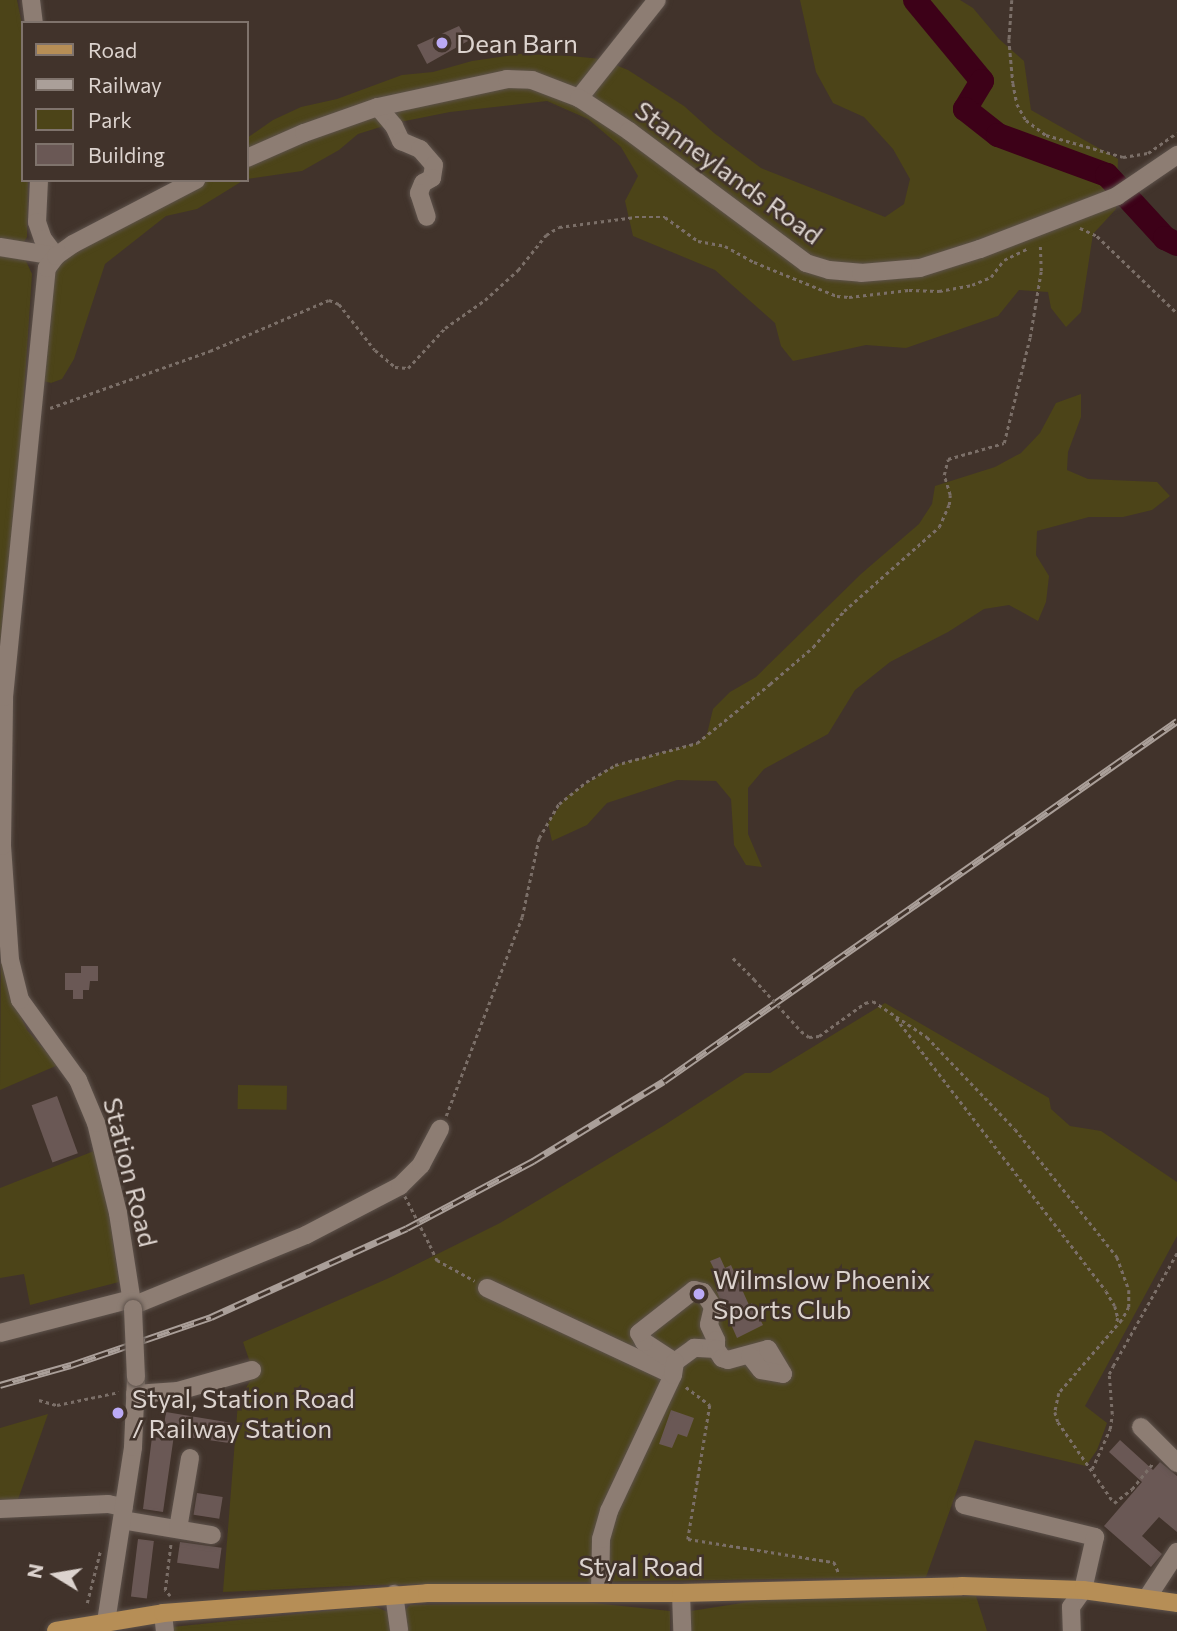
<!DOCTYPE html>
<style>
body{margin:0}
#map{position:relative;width:1177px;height:1631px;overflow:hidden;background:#41332b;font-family:Commissioner,sans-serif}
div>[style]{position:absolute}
.green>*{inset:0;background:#4c4418;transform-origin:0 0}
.river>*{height:24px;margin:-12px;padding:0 12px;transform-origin:12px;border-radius:12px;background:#3d0118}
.building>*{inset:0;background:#6a5855;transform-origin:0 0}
.path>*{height:2.5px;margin-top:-1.25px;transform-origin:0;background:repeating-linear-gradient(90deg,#7b6f68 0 3.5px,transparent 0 7px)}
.roads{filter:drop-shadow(0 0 2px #5d524b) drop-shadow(0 0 2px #5d524b)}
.minor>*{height:18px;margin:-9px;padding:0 9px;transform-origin:9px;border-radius:9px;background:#8d7d73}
.major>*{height:18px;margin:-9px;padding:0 9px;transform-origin:9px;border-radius:9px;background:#b68e56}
.rail>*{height:7px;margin-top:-3.5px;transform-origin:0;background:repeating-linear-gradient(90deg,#41332b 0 13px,#aa9f99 0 26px);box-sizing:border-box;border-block:2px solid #aa9f99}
.path-bridge>*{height:2.5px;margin-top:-1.25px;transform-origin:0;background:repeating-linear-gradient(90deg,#7b6f68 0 3.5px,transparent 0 7px)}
.bridges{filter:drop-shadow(0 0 2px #5d524b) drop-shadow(0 0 2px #5d524b)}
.minor-bridge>*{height:18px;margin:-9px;padding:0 9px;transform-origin:9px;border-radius:9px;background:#8d7d73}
.dots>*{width:19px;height:19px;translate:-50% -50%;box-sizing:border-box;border:4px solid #41332b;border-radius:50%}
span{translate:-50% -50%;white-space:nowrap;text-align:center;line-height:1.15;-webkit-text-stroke:5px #41332b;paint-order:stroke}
.poi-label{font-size:26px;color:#dcd3ce}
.left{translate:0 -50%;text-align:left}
.street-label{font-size:26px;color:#dcd3ce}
.legend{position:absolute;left:21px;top:21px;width:228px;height:161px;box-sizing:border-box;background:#41332b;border:2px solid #7f736c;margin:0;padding:9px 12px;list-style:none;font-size:21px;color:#dcd3ce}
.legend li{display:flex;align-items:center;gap:14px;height:35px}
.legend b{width:35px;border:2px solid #7f736c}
.north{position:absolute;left:21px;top:1540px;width:70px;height:70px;-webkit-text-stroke:5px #41332b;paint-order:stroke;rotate:281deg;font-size:19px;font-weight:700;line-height:28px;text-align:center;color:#dcd3ce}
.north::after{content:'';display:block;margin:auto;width:24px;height:32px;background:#dcd3ce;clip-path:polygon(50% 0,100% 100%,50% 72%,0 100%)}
</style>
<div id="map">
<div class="green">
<div style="clip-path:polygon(0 0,17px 0,23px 29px,23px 180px,28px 180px,27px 237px,21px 246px,0 242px)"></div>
<div style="clip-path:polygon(800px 0,960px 0,973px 8px,999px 39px,1024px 61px,1031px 110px,1118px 159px,1116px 209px,1093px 234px,1081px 312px,1066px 327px,1051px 308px,1048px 292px,1019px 290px,998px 316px,906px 348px,866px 345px,793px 361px,781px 346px,775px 323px,715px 270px,633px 236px,625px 201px,638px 176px,621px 147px,588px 119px,547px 101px,450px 112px,390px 124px,358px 134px,339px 150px,302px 171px,247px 179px,247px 138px,273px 120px,301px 107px,337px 99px,402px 75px,433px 72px,472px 61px,520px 54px,571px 56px,601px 59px,628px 70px,684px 106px,714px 133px,761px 168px,885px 217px,904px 204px,910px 179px,893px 149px,864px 117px,833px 103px,816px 72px)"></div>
<div style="clip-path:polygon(175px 180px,244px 180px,197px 209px,166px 216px,105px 264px,74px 359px,62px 379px,51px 383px,36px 379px,47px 268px,173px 190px)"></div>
<div style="clip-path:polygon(0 251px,25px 259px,32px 274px,19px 469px,0 646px)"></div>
<div style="clip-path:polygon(1081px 394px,1081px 417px,1068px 452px,1067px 470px,1088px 479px,1157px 482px,1170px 496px,1152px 510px,1123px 517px,1089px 517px,1037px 531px,1036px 555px,1049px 576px,1046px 602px,1038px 621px,1009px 605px,984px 609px,948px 632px,890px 662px,855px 690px,828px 734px,764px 769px,748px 788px,748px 834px,762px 867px,746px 865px,734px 845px,731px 799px,716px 781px,677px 780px,607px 803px,587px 825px,552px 841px,548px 823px,566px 797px,615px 765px,697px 743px,707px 734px,713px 709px,730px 692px,756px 677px,861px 574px,919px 524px,932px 504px,935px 486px,995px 467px,1021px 453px,1040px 433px,1056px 403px)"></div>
<div style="clip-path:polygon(1px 953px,11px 995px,27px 1030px,58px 1065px,0 1090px)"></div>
<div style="clip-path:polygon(885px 1003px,1049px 1098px,1051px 1109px,1070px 1126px,1101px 1131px,1177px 1182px,1177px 1236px,1085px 1406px,1107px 1423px,1097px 1450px,1086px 1466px,975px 1440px,926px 1577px,370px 1585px,223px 1592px,238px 1402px,254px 1374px,243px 1342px,389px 1278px,500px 1223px,663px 1126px,745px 1073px,770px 1073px)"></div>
<div style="left:238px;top:1085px;width:49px;height:24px;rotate:1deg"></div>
<div style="clip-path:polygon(94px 1151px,108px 1207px,119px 1282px,30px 1305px,24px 1274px,0 1278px,0 1188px)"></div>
<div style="clip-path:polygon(48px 1414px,16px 1505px,0 1505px,0 1428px)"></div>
<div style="clip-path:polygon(976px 1596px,987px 1631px,691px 1631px,691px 1611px,768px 1599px)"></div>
<div style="clip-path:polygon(584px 1602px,670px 1611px,670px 1631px,403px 1631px,405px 1610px,410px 1605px)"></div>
<div style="clip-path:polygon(374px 1606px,390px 1613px,394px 1631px,173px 1631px,172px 1627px)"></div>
</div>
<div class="river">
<div style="left:915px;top:0;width:105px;rotate:50.4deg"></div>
<div style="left:982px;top:81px;width:33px;rotate:121deg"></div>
<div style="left:965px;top:109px;width:42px;rotate:38.2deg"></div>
<div style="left:998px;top:135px;width:116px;rotate:20.2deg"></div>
<div style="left:1107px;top:175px;width:86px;rotate:47.4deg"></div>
<div style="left:1165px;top:238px;width:13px;rotate:27deg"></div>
</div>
<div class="building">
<div style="clip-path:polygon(459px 26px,468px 41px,427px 64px,417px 45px)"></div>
<div style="clip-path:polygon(81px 966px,98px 966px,98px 981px,90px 981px,89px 990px,83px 990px,83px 999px,73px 999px,73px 990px,65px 990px,65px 973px,81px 973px)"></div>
<div style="left:57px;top:1096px;width:61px;height:27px;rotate:70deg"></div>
<div style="clip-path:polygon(720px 1257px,725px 1268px,731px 1265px,749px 1305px,752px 1303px,763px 1325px,737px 1338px,716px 1290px,723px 1287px,710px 1261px)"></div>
<div style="clip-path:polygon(671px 1410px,694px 1418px,687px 1437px,678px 1434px,672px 1448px,659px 1444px)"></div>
<div style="clip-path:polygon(166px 1412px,232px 1423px,229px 1443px,174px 1435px,163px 1512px,143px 1509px,152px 1437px,162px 1438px)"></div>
<div style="clip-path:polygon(1120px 1440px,1153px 1470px,1160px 1462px,1177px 1476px,1177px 1532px,1159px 1517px,1142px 1536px,1162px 1554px,1151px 1567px,1104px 1526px,1142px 1482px,1109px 1452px)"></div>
<div style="left:197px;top:1493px;width:26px;height:22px;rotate:9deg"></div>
<div style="left:138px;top:1539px;width:16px;height:58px;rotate:7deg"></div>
<div style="left:180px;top:1542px;width:42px;height:21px;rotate:8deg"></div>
</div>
<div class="path">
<div style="left:1012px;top:0;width:39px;rotate:94deg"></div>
<div style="left:1009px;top:39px;width:44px;rotate:84.8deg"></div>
<div style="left:1013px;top:83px;width:21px;rotate:79deg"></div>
<div style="left:1017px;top:104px;width:18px;rotate:61deg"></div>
<div style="left:1026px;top:120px;width:25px;rotate:37deg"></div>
<div style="left:1046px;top:135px;width:80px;rotate:15.9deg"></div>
<div style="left:1123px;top:157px;width:25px;rotate:-9deg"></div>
<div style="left:1148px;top:153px;width:35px;rotate:-35deg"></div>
<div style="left:1080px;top:228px;width:19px;rotate:25deg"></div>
<div style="left:1097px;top:236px;width:111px;rotate:43.9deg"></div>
<div style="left:50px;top:408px;width:170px;rotate:-19.6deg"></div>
<div style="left:210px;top:351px;width:129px;rotate:-23.2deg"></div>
<div style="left:329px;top:300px;width:11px;rotate:22deg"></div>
<div style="left:339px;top:304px;width:58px;rotate:52deg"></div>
<div style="left:375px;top:350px;width:26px;rotate:40deg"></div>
<div style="left:395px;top:367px;width:13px;rotate:4deg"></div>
<div style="left:408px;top:368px;width:54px;rotate:-47.2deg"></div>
<div style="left:445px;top:328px;width:49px;rotate:-35deg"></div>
<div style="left:485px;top:300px;width:45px;rotate:-42.3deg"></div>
<div style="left:518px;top:270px;width:45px;rotate:-51.3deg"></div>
<div style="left:546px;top:235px;width:15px;rotate:-32deg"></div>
<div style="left:559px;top:227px;width:77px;rotate:-7.5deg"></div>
<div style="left:635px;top:217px;width:30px"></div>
<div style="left:665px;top:217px;width:41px;rotate:36deg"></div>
<div style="left:698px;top:241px;width:27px;rotate:10deg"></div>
<div style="left:725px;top:246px;width:33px;rotate:29deg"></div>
<div style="left:754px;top:262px;width:90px;rotate:22.3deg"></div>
<div style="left:837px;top:296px;width:12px;rotate:5deg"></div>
<div style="left:849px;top:297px;width:60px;rotate:-6.7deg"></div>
<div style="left:909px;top:290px;width:30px;rotate:2deg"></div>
<div style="left:939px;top:291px;width:34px;rotate:-10deg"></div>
<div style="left:972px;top:285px;width:21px;rotate:-23deg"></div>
<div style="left:991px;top:277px;width:21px;rotate:-53deg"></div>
<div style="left:1004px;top:260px;width:25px;rotate:-26deg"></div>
<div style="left:733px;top:958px;width:30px;rotate:45deg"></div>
<div style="left:896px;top:1018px;width:344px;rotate:52.4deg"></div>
<div style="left:1106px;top:1291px;width:17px;rotate:59deg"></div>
<div style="left:1115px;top:1306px;width:12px;rotate:76deg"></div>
<div style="left:1118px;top:1318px;width:7px;rotate:106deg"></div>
<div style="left:801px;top:1031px;width:10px;rotate:37deg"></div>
<div style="left:809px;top:1037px;width:10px;rotate:-6deg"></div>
<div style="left:819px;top:1036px;width:57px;rotate:-35.7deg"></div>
<div style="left:865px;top:1003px;width:8px;rotate:-14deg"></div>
<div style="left:873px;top:1001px;width:65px;rotate:33.7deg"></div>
<div style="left:927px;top:1037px;width:127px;rotate:46.3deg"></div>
<div style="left:1015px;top:1129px;width:164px;rotate:51.4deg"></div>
<div style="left:1117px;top:1257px;width:35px;rotate:70deg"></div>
<div style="left:1129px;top:1290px;width:17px;rotate:90deg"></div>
<div style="left:1129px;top:1307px;width:15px;rotate:118deg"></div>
<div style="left:1122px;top:1320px;width:96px;rotate:130.8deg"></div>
<div style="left:1059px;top:1393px;width:19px;rotate:102deg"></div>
<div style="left:1055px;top:1412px;width:10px;rotate:73deg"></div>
<div style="left:1058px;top:1422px;width:98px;rotate:55.3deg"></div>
<div style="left:1114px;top:1503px;width:23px;rotate:-38deg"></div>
<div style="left:1132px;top:1489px;width:33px;rotate:-51deg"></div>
<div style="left:446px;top:1116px;width:213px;rotate:-69.1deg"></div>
<div style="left:522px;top:917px;width:81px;rotate:-77.9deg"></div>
<div style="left:539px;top:838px;width:39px;rotate:-60deg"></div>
<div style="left:559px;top:804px;width:35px;rotate:-39deg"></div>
<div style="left:586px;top:782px;width:34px;rotate:-30deg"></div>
<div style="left:615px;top:765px;width:85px;rotate:-15deg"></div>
<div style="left:697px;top:743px;width:94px;rotate:-38.9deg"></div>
<div style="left:770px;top:684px;width:57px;rotate:-40.7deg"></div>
<div style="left:813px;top:647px;width:48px;rotate:-49.3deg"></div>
<div style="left:844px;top:611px;width:127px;rotate:-41.5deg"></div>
<div style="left:939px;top:527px;width:24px;rotate:-66deg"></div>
<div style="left:949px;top:505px;width:10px;rotate:-84deg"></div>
<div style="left:950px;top:495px;width:21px;rotate:-107deg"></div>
<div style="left:944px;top:475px;width:16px;rotate:-76deg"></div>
<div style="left:948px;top:459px;width:58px;rotate:-15.9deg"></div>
<div style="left:1004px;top:443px;width:109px;rotate:-76.2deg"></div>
<div style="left:1030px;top:337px;width:67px;rotate:-80.5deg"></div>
<div style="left:1041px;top:271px;width:28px;rotate:-92deg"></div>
<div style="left:430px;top:1245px;width:17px;rotate:65deg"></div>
<div style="left:437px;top:1260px;width:43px;rotate:28.9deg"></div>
<div style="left:686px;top:1387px;width:30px;rotate:37deg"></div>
<div style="left:710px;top:1405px;width:136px;rotate:99.3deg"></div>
<div style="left:688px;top:1539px;width:148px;rotate:9deg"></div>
<div style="left:834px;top:1562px;width:12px;rotate:66deg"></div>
<div style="left:39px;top:1400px;width:19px;rotate:16deg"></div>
<div style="left:57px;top:1405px;width:63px;rotate:-11.8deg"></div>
<div style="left:1092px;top:1469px;width:44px;rotate:-65.8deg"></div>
<div style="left:1110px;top:1429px;width:15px;rotate:-82deg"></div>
<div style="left:1112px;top:1414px;width:40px;rotate:-94.3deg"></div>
<div style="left:1109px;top:1374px;width:9px;rotate:-63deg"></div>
<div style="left:1113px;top:1366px;width:130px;rotate:-60.5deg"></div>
<div style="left:170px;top:1596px;width:8px;rotate:-130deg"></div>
<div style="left:165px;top:1590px;width:48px;rotate:-82.9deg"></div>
<div style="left:87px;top:1603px;width:53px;rotate:-75.7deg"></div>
</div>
<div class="roads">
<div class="minor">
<div style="left:31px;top:0;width:23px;rotate:83deg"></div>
<div style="left:579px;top:98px;width:125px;rotate:-51.5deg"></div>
<div style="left:378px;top:107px;width:25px;rotate:50deg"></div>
<div style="left:394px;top:126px;width:17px;rotate:65deg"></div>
<div style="left:401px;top:141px;width:21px;rotate:23deg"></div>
<div style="left:420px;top:149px;width:21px;rotate:49deg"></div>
<div style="left:434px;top:165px;width:13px;rotate:99deg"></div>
<div style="left:432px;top:178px;width:10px;rotate:151deg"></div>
<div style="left:423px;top:183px;width:11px;rotate:112deg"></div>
<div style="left:419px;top:193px;width:25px;rotate:72deg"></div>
<div style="left:247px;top:158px;width:62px;rotate:-23.7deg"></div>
<div style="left:304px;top:133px;width:78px;rotate:-19.4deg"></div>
<div style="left:378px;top:107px;width:132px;rotate:-12.2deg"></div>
<div style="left:507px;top:79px;width:25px;rotate:2deg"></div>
<div style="left:532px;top:80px;width:50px;rotate:21deg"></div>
<div style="left:579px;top:98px;width:60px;rotate:33.4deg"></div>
<div style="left:629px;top:131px;width:221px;rotate:36.7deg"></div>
<div style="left:806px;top:263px;width:24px;rotate:17deg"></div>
<div style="left:829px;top:270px;width:32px;rotate:5deg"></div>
<div style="left:861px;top:273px;width:59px;rotate:-4.8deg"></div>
<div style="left:920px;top:268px;width:63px;rotate:-17.6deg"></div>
<div style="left:980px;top:249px;width:147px;rotate:-21.1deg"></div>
<div style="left:1117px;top:196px;width:73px;rotate:-34.3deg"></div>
<div style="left:39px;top:180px;width:42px;rotate:92.7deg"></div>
<div style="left:37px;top:222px;width:18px;rotate:71deg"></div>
<div style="left:43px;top:239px;width:21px;rotate:53deg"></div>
<div style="left:0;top:247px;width:57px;rotate:9.1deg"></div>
<div style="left:487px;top:1288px;width:205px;rotate:25.1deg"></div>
<div style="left:694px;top:1290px;width:9px;rotate:13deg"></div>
<div style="left:703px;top:1292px;width:18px;rotate:56deg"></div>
<div style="left:713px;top:1307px;width:18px;rotate:103deg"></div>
<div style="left:709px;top:1325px;width:17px;rotate:65deg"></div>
<div style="left:716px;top:1340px;width:9px;rotate:90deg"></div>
<div style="left:716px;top:1349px;width:22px;rotate:-177deg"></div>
<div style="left:694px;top:1348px;width:24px;rotate:144deg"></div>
<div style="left:675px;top:1362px;width:37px;rotate:-147deg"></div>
<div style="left:644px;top:1342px;width:10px;rotate:-119deg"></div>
<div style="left:639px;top:1333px;width:70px;rotate:-38deg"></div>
<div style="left:132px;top:1306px;width:188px;rotate:-22.2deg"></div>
<div style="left:306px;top:1235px;width:106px;rotate:-27.5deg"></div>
<div style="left:400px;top:1186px;width:30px;rotate:-45deg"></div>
<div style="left:421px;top:1165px;width:41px;rotate:-62.2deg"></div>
<div style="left:133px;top:1309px;width:97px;rotate:-98.9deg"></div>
<div style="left:118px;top:1213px;width:93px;rotate:-103.7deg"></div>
<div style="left:96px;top:1123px;width:47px;rotate:-112.7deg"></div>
<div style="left:78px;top:1080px;width:99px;rotate:-125.9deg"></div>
<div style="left:20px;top:1000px;width:41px;rotate:-104deg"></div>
<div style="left:10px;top:960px;width:114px;rotate:-94deg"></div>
<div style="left:2px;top:846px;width:149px;rotate:-89.2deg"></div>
<div style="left:4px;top:697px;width:431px;rotate:-84.3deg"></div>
<div style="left:47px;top:268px;width:15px;rotate:-53deg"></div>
<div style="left:56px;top:256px;width:21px;rotate:-35deg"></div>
<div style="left:73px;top:244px;width:139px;rotate:-27.5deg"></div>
<div style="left:0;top:1333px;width:135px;rotate:-14.5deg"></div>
<div style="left:716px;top:1349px;width:11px;rotate:56deg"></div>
<div style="left:722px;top:1358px;width:6px;rotate:18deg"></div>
<div style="left:728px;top:1360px;width:41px;rotate:-15.4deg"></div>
<div style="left:768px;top:1349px;width:29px;rotate:59deg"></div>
<div style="left:783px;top:1374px;width:22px;rotate:-170deg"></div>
<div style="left:761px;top:1370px;width:18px;rotate:-128deg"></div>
<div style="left:135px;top:1394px;width:43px;rotate:-4deg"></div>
<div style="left:178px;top:1391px;width:77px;rotate:-15.8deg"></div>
<div style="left:1141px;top:1427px;width:51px;rotate:45deg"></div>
<div style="left:964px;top:1505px;width:135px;rotate:13.7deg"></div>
<div style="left:1095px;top:1537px;width:54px;rotate:102.8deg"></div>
<div style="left:1083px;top:1590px;width:21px;rotate:125deg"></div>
<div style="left:1071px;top:1607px;width:24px;rotate:88deg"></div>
<div style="left:0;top:1509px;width:108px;rotate:-2.7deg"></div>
<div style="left:108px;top:1504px;width:16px;rotate:11deg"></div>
<div style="left:122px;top:1520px;width:91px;rotate:9.5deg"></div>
<div style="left:178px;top:1529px;width:72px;rotate:-80.4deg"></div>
<div style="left:600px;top:1592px;width:53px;rotate:-88.9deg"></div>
<div style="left:601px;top:1539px;width:29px;rotate:-74deg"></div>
<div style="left:609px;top:1511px;width:150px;rotate:-64.8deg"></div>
<div style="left:673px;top:1375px;width:13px;rotate:-81deg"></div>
<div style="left:681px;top:1593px;width:38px;rotate:88deg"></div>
<div style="left:394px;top:1594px;width:37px;rotate:82deg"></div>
<div style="left:1147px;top:1598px;width:55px;rotate:-56.9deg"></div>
<div style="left:163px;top:1613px;width:18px;rotate:84deg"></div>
<div style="left:106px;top:1622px;width:177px;rotate:-81.2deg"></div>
<div style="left:133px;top:1447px;width:70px;rotate:-87.5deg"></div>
</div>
<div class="major">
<div style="left:56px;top:1631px;width:109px;rotate:-9.5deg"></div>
<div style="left:163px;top:1613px;width:265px;rotate:-4.3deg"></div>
<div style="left:427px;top:1593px;width:254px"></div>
<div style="left:681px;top:1593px;width:281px;rotate:-1.4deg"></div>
<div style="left:962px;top:1586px;width:121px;rotate:1.9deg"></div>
<div style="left:1083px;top:1590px;width:95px;rotate:7.9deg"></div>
</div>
</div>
<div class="rail">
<div style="left:0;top:1385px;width:74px;rotate:-15.7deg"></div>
<div style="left:71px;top:1365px;width:148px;rotate:-18.9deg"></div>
<div style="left:211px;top:1317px;width:215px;rotate:-24.4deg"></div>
<div style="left:407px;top:1228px;width:143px;rotate:-28deg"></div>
<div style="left:533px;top:1161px;width:153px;rotate:-31.4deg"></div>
<div style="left:664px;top:1081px;width:627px;rotate:-35.06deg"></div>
</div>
<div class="path-bridge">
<div style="left:754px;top:979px;width:70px;rotate:47.9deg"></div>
<div style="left:405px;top:1196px;width:55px;rotate:63deg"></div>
</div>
<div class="bridges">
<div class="minor-bridge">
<div style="left:133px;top:1309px;width:68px;rotate:87.5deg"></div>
</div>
</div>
<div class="dots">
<div style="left:442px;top:43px;background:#bbaaf6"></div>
<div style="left:699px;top:1294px;background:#bbaaf6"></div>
<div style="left:118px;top:1413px;background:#bbaaf6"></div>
</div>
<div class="poi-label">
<span class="left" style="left:456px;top:43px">Dean Barn</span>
<span class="left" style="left:713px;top:1294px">Wilmslow Phoenix<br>Sports Club</span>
<span class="left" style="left:132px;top:1413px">Styal, Station Road<br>/ Railway Station</span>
</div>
<div class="street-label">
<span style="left:729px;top:172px;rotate:36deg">Stanneylands Road</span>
<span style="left:131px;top:1172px;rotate:76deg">Station Road</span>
<span style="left:641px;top:1566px">Styal Road</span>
</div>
<ul class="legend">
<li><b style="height:9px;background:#b68e56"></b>Road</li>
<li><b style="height:9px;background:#aa9f99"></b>Railway</li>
<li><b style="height:19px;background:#4c4418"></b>Park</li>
<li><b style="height:19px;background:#6a5855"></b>Building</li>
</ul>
<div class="north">N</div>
</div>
